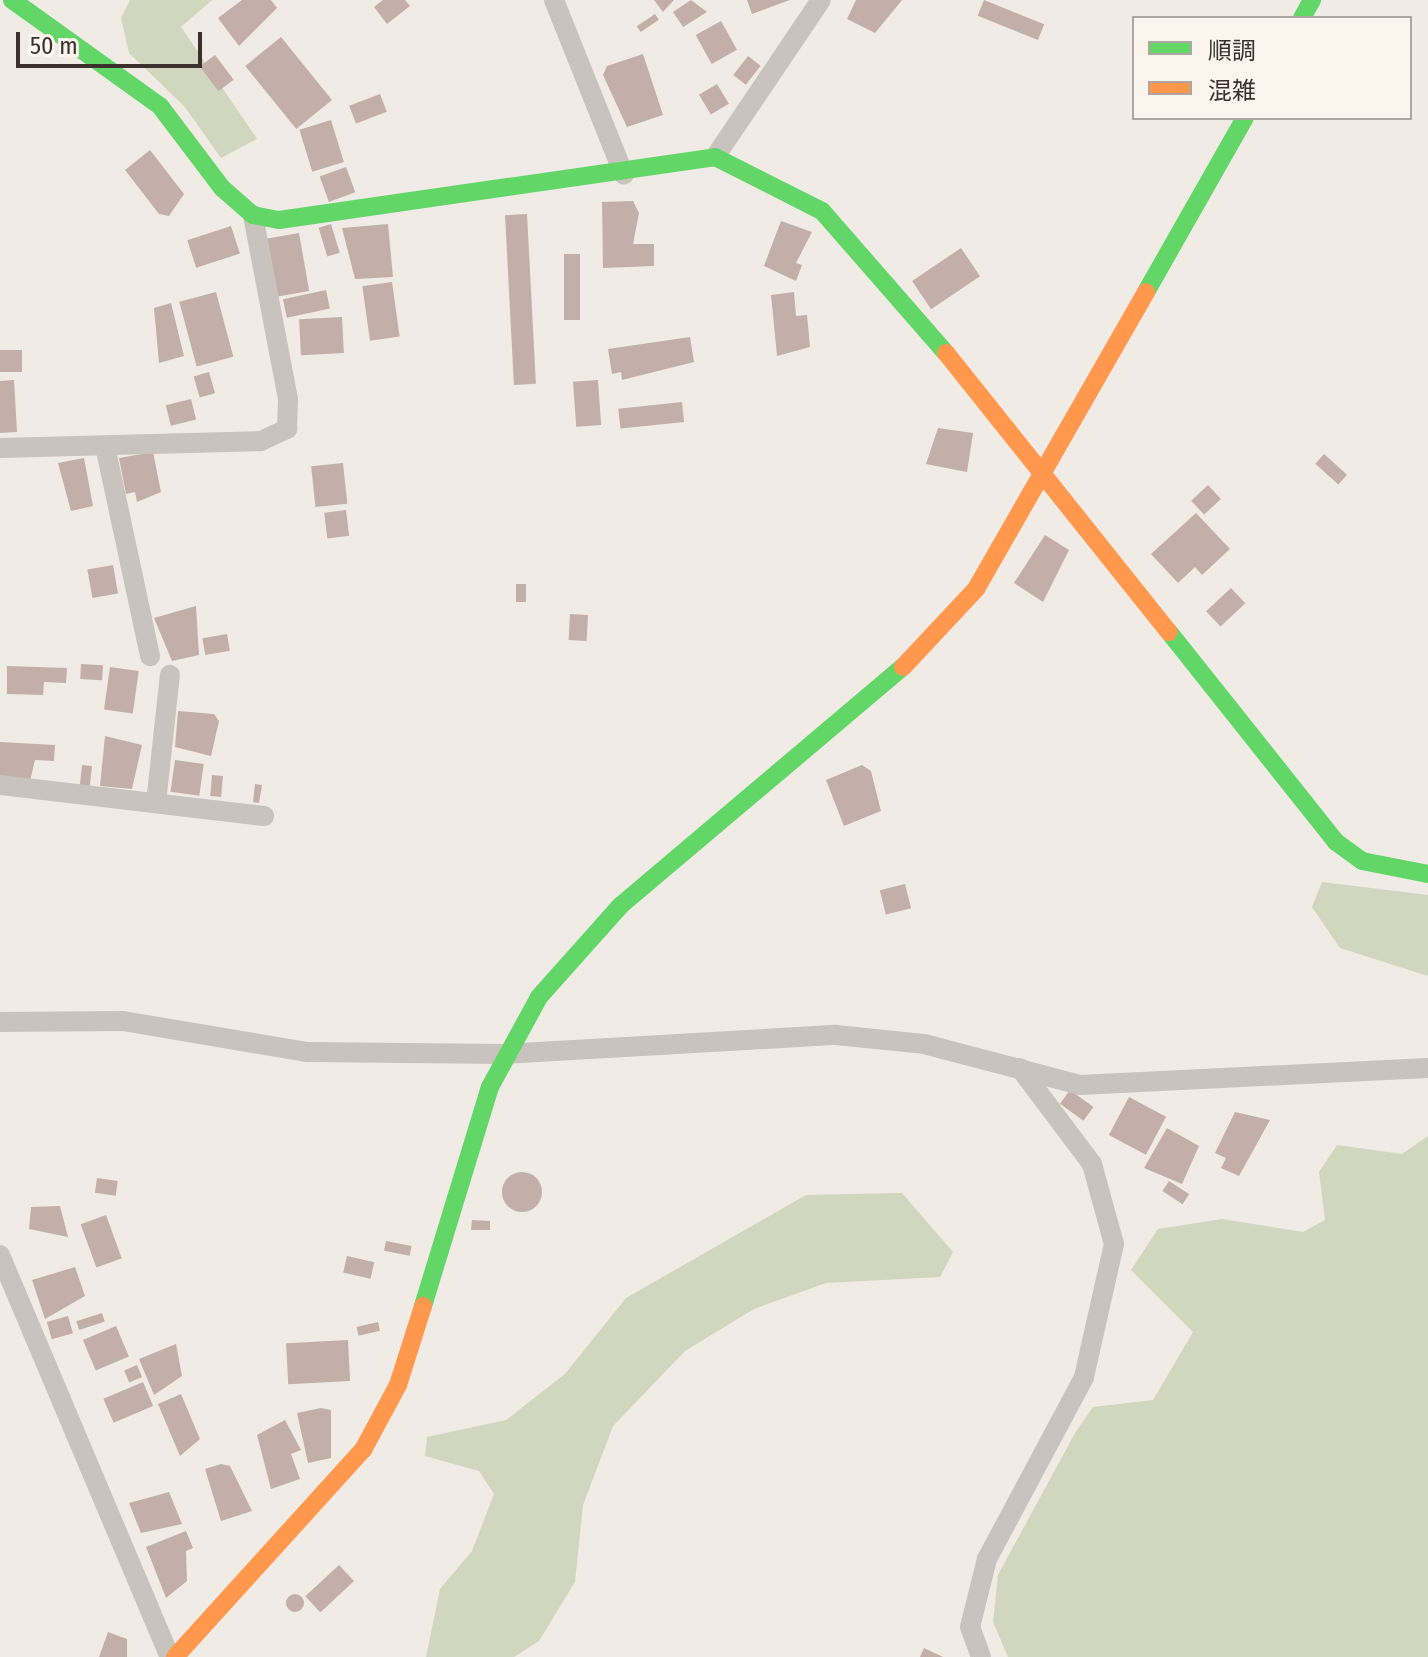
<!DOCTYPE html>
<meta charset="utf-8">
<style>
body{margin:0}
#map{position:relative;width:1428px;height:1657px;overflow:hidden;background:#f0ebe5;font-family:"Fira Sans Condensed","Noto Sans JP",sans-serif}
div>[style]{position:absolute}
.green>*{inset:0;background:#d1d6bf}
.building>*{inset:0;background:#c3afa7;transform-origin:0 0}
.round{border-radius:50%}
.street>*{height:20px;margin:-10px;padding:0 10px;transform-origin:10px;border-radius:10px;background:#c9c3be}
.fast>*{height:18px;margin:-9px;padding:0 9px;transform-origin:9px;border-radius:9px;background:#63d668}
.slow>*{height:18px;margin:-9px;padding:0 9px;transform-origin:9px;border-radius:9px;background:#ff974d}
span{translate:-50% -50%;white-space:nowrap;text-align:center;line-height:1.15;-webkit-text-stroke:6px #fbf5ee;paint-order:stroke}
.legend{position:absolute;left:1132px;top:16px;width:280px;height:104px;box-sizing:border-box;background:#fbf5ee;border:2px solid #aea6a0;margin:0;padding:10px 14px;list-style:none;font-size:24px;color:#3b302b}
.legend li{display:flex;align-items:center;gap:16px;height:40px}
.legend b{width:40px;border:2px solid #aea6a0}
.scale{position:absolute;left:16px;top:32px;width:186px;height:36px;box-sizing:border-box;border:4px solid #3b302b;border-top:0;padding-left:10px;font-size:24px;line-height:28px;white-space:nowrap;color:#3b302b;-webkit-text-stroke:6px #fbf5ee;paint-order:stroke}
</style>
<div id="map">
<div class="green">
<div style="clip-path:polygon(130px 0,212px 0,181px 27px,257px 139px,221px 158px,185px 107px,129px 53px,121px 18px)"></div>
<div style="clip-path:polygon(1322px 882px,1428px 895px,1428px 976px,1340px 948px,1312px 907px)"></div>
<div style="clip-path:polygon(1428px 1136px,1428px 1657px,1008px 1657px,993px 1622px,998px 1575px,1075px 1433px,1093px 1407px,1153px 1400px,1193px 1332px,1131px 1270px,1158px 1229px,1222px 1219px,1303px 1232px,1325px 1220px,1319px 1172px,1337px 1145px,1402px 1154px)"></div>
<div style="clip-path:polygon(902px 1193px,953px 1252px,940px 1277px,826px 1283px,754px 1309px,685px 1351px,613px 1426px,583px 1505px,575px 1582px,539px 1641px,514px 1657px,426px 1657px,440px 1589px,472px 1551px,494px 1494px,479px 1471px,425px 1456px,427px 1437px,506px 1420px,565px 1374px,626px 1298px,806px 1195px)"></div>
</div>
<div class="building">
<div style="clip-path:polygon(242px 0,271px 0,277px 8px,239px 46px,218px 18px)"></div>
<div style="clip-path:polygon(383px 0,405px 0,410px 6px,387px 24px,374px 7px)"></div>
<div style="clip-path:polygon(654px 0,674px 0,663px 12px)"></div>
<div style="clip-path:polygon(691px 0,707px 12px,683px 27px,673px 12px)"></div>
<div style="clip-path:polygon(747px 0,790px 0,752px 14px)"></div>
<div style="clip-path:polygon(856px 0,902px 0,875px 33px,847px 19px)"></div>
<div style="left:984px;top:0;width:65px;height:17px;rotate:22deg"></div>
<div style="left:655px;top:14px;width:7px;height:22px;rotate:56deg"></div>
<div style="left:721px;top:21px;width:33px;height:29px;rotate:61deg"></div>
<div style="left:281px;top:37px;width:81px;height:46px;rotate:51deg"></div>
<div style="clip-path:polygon(643px 54px,663px 115px,627px 127px,603px 75px,607px 66px)"></div>
<div style="left:215px;top:55px;width:31px;height:19px;rotate:53deg"></div>
<div style="left:748px;top:56px;width:16px;height:24px;rotate:38deg"></div>
<div style="left:717px;top:84px;width:23px;height:21px;rotate:59deg"></div>
<div style="left:380px;top:94px;width:19px;height:33px;rotate:69deg"></div>
<div style="left:331px;top:120px;width:44px;height:33px;rotate:73deg"></div>
<div style="clip-path:polygon(150px 150px,184px 194px,169px 216px,159px 214px,125px 170px)"></div>
<div style="left:346px;top:167px;width:27px;height:28px;rotate:70deg"></div>
<div style="clip-path:polygon(633px 201px,639px 213px,633px 244px,654px 244px,654px 266px,603px 268px,602px 202px)"></div>
<div style="left:527px;top:214px;width:170px;height:22px;rotate:87deg"></div>
<div style="clip-path:polygon(781px 221px,812px 232px,796px 263px,802px 265px,796px 281px,764px 266px)"></div>
<div style="left:331px;top:224px;width:30px;height:13px;rotate:73deg"></div>
<div style="clip-path:polygon(388px 224px,393px 277px,355px 279px,342px 228px)"></div>
<div style="left:231px;top:226px;width:29px;height:46px;rotate:72deg"></div>
<div style="left:299px;top:233px;width:59px;height:36px;rotate:80deg"></div>
<div style="left:961px;top:248px;width:34px;height:59px;rotate:56deg"></div>
<div style="left:564px;top:254px;width:16px;height:66px"></div>
<div style="left:392px;top:282px;width:55px;height:30px;rotate:82deg"></div>
<div style="left:326px;top:290px;width:19px;height:44px;rotate:78deg"></div>
<div style="left:216px;top:292px;width:67px;height:38px;rotate:75deg"></div>
<div style="clip-path:polygon(794px 292px,796px 316px,807px 315px,810px 347px,777px 356px,771px 295px)"></div>
<div style="clip-path:polygon(171px 303px,184px 356px,159px 363px,154px 308px)"></div>
<div style="left:342px;top:317px;width:36px;height:43px;rotate:87deg"></div>
<div style="clip-path:polygon(690px 337px,694px 362px,622px 380px,621px 372px,612px 374px,608px 349px)"></div>
<div style="left:0;top:350px;width:22px;height:22px"></div>
<div style="left:209px;top:372px;width:22px;height:16px;rotate:74deg"></div>
<div style="clip-path:polygon(14px 380px,17px 432px,0 433px,0 381px)"></div>
<div style="left:598px;top:380px;width:45px;height:25px;rotate:86deg"></div>
<div style="left:191px;top:399px;width:21px;height:26px;rotate:76deg"></div>
<div style="left:682px;top:402px;width:20px;height:64px;rotate:84deg"></div>
<div style="clip-path:polygon(938px 428px,973px 433px,967px 472px,926px 464px)"></div>
<div style="clip-path:polygon(153px 452px,161px 492px,137px 502px,135px 492px,126px 494px,119px 458px)"></div>
<div style="left:1324px;top:454px;width:31px;height:13px;rotate:42deg"></div>
<div style="clip-path:polygon(84px 458px,93px 506px,71px 511px,58px 463px)"></div>
<div style="left:343px;top:463px;width:41px;height:32px;rotate:84deg"></div>
<div style="left:1208px;top:485px;width:19px;height:23px;rotate:47deg"></div>
<div style="left:346px;top:510px;width:26px;height:22px;rotate:83deg"></div>
<div style="clip-path:polygon(1196px 513px,1230px 549px,1202px 575px,1195px 567px,1178px 583px,1151px 554px)"></div>
<div style="clip-path:polygon(1045px 535px,1069px 550px,1043px 602px,1014px 583px)"></div>
<div style="left:113px;top:565px;width:29px;height:26px;rotate:80deg"></div>
<div style="left:516px;top:584px;width:10px;height:18px"></div>
<div style="left:1231px;top:588px;width:21px;height:34px;rotate:47deg"></div>
<div style="clip-path:polygon(196px 606px,199px 655px,172px 661px,154px 618px)"></div>
<div style="left:570px;top:614px;width:18px;height:26px;rotate:3deg"></div>
<div style="left:227px;top:634px;width:17px;height:25px;rotate:80deg"></div>
<div style="left:81px;top:664px;width:22px;height:15px;rotate:3deg"></div>
<div style="clip-path:polygon(7px 666px,67px 668px,66px 683px,44px 682px,43px 695px,7px 694px)"></div>
<div style="left:110px;top:667px;width:29px;height:43px;rotate:8deg"></div>
<div style="clip-path:polygon(178px 711px,214px 714px,219px 721px,211px 756px,175px 747px)"></div>
<div style="clip-path:polygon(105px 736px,142px 745px,132px 789px,100px 786px)"></div>
<div style="clip-path:polygon(0 742px,55px 745px,54px 761px,35px 760px,30px 781px,0 779px)"></div>
<div style="left:175px;top:760px;width:29px;height:32px;rotate:8deg"></div>
<div style="left:82px;top:765px;width:10px;height:21px;rotate:6deg"></div>
<div style="clip-path:polygon(862px 765px,871px 771px,881px 811px,844px 826px,826px 780px)"></div>
<div style="left:212px;top:775px;width:11px;height:21px;rotate:5deg"></div>
<div style="clip-path:polygon(255px 784px,262px 785px,259px 803px,253px 802px)"></div>
<div style="left:905px;top:884px;width:25px;height:26px;rotate:76deg"></div>
<div style="left:1070px;top:1090px;width:29px;height:17px;rotate:36deg"></div>
<div style="left:1129px;top:1097px;width:42px;height:43px;rotate:28deg"></div>
<div style="clip-path:polygon(1235px 1112px,1270px 1120px,1239px 1176px,1221px 1168px,1226px 1158px,1215px 1153px)"></div>
<div style="clip-path:polygon(1167px 1128px,1199px 1146px,1182px 1184px,1144px 1168px)"></div>
<div class="round" style="left:502px;top:1172px;width:40px;height:40px"></div>
<div style="left:97px;top:1178px;width:21px;height:15px;rotate:8deg"></div>
<div style="left:1169px;top:1181px;width:24px;height:12px;rotate:33deg"></div>
<div style="clip-path:polygon(60px 1206px,68px 1237px,29px 1229px,31px 1207px)"></div>
<div style="left:106px;top:1215px;width:46px;height:27px;rotate:70deg"></div>
<div style="clip-path:polygon(472px 1220px,490px 1221px,490px 1230px,471px 1230px)"></div>
<div style="left:386px;top:1241px;width:26px;height:10px;rotate:11deg"></div>
<div style="left:347px;top:1256px;width:28px;height:17px;rotate:13deg"></div>
<div style="clip-path:polygon(75px 1267px,85px 1296px,45px 1319px,32px 1280px)"></div>
<div style="left:102px;top:1313px;width:9px;height:27px;rotate:72deg"></div>
<div style="left:68px;top:1316px;width:18px;height:22px;rotate:74deg"></div>
<div style="left:378px;top:1322px;width:9px;height:22px;rotate:77deg"></div>
<div style="left:116px;top:1326px;width:33px;height:36px;rotate:67deg"></div>
<div style="left:348px;top:1340px;width:41px;height:62px;rotate:87deg"></div>
<div style="clip-path:polygon(176px 1344px,182px 1376px,154px 1395px,139px 1359px)"></div>
<div style="left:137px;top:1365px;width:13px;height:14px;rotate:67deg"></div>
<div style="left:143px;top:1382px;width:26px;height:43px;rotate:67deg"></div>
<div style="clip-path:polygon(181px 1394px,200px 1439px,180px 1456px,158px 1404px)"></div>
<div style="clip-path:polygon(321px 1408px,331px 1410px,331px 1458px,308px 1463px,297px 1413px)"></div>
<div style="clip-path:polygon(285px 1420px,301px 1450px,291px 1454px,300px 1479px,271px 1489px,257px 1435px)"></div>
<div style="clip-path:polygon(221px 1464px,230px 1466px,252px 1511px,221px 1521px,205px 1469px)"></div>
<div style="clip-path:polygon(169px 1492px,182px 1524px,141px 1533px,129px 1503px)"></div>
<div style="clip-path:polygon(186px 1531px,193px 1548px,186px 1551px,187px 1581px,166px 1598px,146px 1547px)"></div>
<div style="left:339px;top:1565px;width:22px;height:46px;rotate:47deg"></div>
<div class="round" style="left:286px;top:1594px;width:18px;height:18px"></div>
<div style="clip-path:polygon(108px 1632px,127px 1639px,127px 1657px,99px 1657px)"></div>
<div style="clip-path:polygon(924px 1648px,943px 1657px,920px 1657px)"></div>
</div>
<div class="street">
<div style="left:554px;top:0;width:188px;rotate:68.2deg"></div>
<div style="left:715px;top:157px;width:189px;rotate:-56deg"></div>
<div style="left:105px;top:446px;width:215px;rotate:77.9deg"></div>
<div style="left:0;top:448px;width:261px;rotate:-1.5deg"></div>
<div style="left:261px;top:441px;width:29px;rotate:-25deg"></div>
<div style="left:287px;top:429px;width:30px;rotate:-88deg"></div>
<div style="left:288px;top:399px;width:187px;rotate:-100.8deg"></div>
<div style="left:0;top:785px;width:266px;rotate:6.7deg"></div>
<div style="left:156px;top:803px;width:129px;rotate:-83.8deg"></div>
<div style="left:0;top:1022px;width:123px;rotate:-0.5deg"></div>
<div style="left:123px;top:1021px;width:187px;rotate:9.6deg"></div>
<div style="left:307px;top:1052px;width:197px;rotate:0.6deg"></div>
<div style="left:504px;top:1054px;width:333px;rotate:-3.3deg"></div>
<div style="left:836px;top:1035px;width:88px;rotate:5.8deg"></div>
<div style="left:924px;top:1044px;width:161px;rotate:14.7deg"></div>
<div style="left:1080px;top:1085px;width:348px;rotate:-2.8deg"></div>
<div style="left:0;top:1255px;width:436px;rotate:67.1deg"></div>
<div style="left:981px;top:1657px;width:32px;rotate:-110deg"></div>
<div style="left:970px;top:1627px;width:70px;rotate:-76deg"></div>
<div style="left:987px;top:1559px;width:206px;rotate:-61.9deg"></div>
<div style="left:1084px;top:1377px;width:136px;rotate:-77.3deg"></div>
<div style="left:1114px;top:1244px;width:83px;rotate:-105.4deg"></div>
<div style="left:1092px;top:1164px;width:120px;rotate:-126.9deg"></div>
</div>
<div class="fast">
<div style="left:12px;top:0;width:182px;rotate:35.6deg"></div>
<div style="left:160px;top:106px;width:103px;rotate:52.9deg"></div>
<div style="left:222px;top:188px;width:41px;rotate:41.1deg"></div>
<div style="left:253px;top:215px;width:26px;rotate:11deg"></div>
<div style="left:279px;top:220px;width:441px;rotate:-8.2deg"></div>
<div style="left:715px;top:157px;width:120px;rotate:26.8deg"></div>
<div style="left:822px;top:211px;width:189px;rotate:48.9deg"></div>
<div style="left:1302px;top:18px;width:21px;rotate:-61deg"></div>
<div style="left:1146px;top:292px;width:200px;rotate:-60.4deg"></div>
<div style="left:1169px;top:632px;width:268px;rotate:51.5deg"></div>
<div style="left:1336px;top:842px;width:32px;rotate:36deg"></div>
<div style="left:1362px;top:861px;width:67px;rotate:11.1deg"></div>
<div style="left:423px;top:1306px;width:229px;rotate:-73deg"></div>
<div style="left:490px;top:1087px;width:102px;rotate:-61.4deg"></div>
<div style="left:539px;top:997px;width:122px;rotate:-48.3deg"></div>
<div style="left:620px;top:906px;width:370px;rotate:-40.2deg"></div>
</div>
<div class="slow">
<div style="left:946px;top:353px;width:357px;rotate:51.4deg"></div>
<div style="left:903px;top:667px;width:107px;rotate:-46.9deg"></div>
<div style="left:976px;top:589px;width:342px;rotate:-60.2deg"></div>
<div style="left:175px;top:1657px;width:280px;rotate:-47.8deg"></div>
<div style="left:363px;top:1450px;width:74px;rotate:-61.7deg"></div>
<div style="left:398px;top:1385px;width:83px;rotate:-72.4deg"></div>
</div>
<ul class="legend">
<li><b style="height:10px;background:#63d668"></b>順調</li>
<li><b style="height:10px;background:#ff974d"></b>混雑</li>
</ul>
<div class="scale">50 m</div>
</div>
